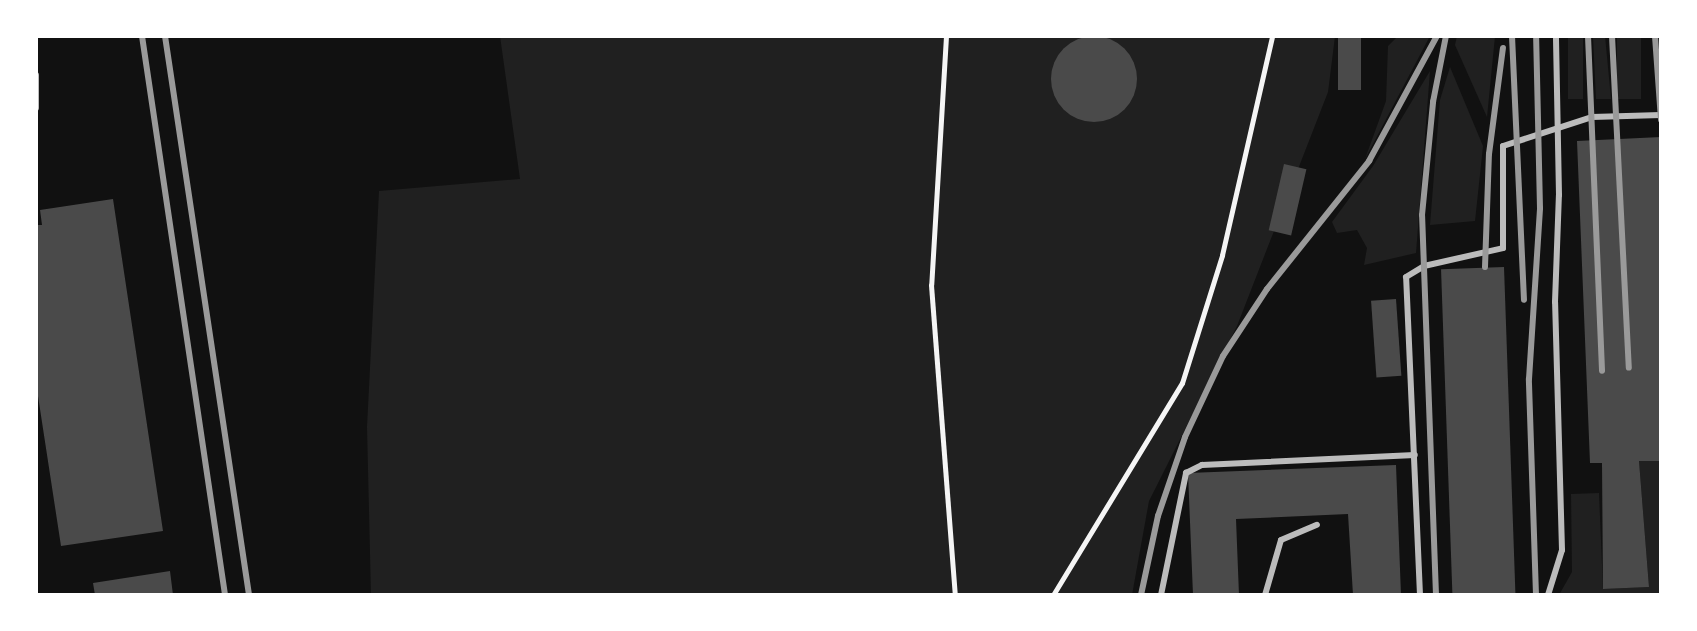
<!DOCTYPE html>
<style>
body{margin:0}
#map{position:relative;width:1697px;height:631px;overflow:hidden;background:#111;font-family:"Sofia Sans Condensed",sans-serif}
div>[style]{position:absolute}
.green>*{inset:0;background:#202020;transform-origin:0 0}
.building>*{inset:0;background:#4a4a4a;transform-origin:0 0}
.round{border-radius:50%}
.path>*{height:5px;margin:-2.5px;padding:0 2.5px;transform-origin:2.5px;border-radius:2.5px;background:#f5f5f5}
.service>*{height:6px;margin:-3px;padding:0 3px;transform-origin:3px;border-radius:3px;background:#bcbcbc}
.rail>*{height:6px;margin:-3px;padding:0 3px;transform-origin:3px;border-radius:3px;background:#9a9a9a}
span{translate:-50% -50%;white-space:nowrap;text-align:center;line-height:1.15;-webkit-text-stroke:8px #fff;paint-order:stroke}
.frame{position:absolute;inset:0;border:38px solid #fff;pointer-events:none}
</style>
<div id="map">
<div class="green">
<div style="clip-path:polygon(500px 36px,1335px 36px,1328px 92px,1237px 326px,1149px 501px,1132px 595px,371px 595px,367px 427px,379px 191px,520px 179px)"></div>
<div style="clip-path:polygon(1398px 36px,1430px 36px,1365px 159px,1386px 101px,1388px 46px)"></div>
<div style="clip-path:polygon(1457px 36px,1495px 36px,1487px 117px,1455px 45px)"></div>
<div style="left:1568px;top:36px;width:15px;height:63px"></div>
<div style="clip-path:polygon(1593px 36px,1605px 36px,1611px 99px,1596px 99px)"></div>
<div style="left:1617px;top:36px;width:24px;height:63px"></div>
<div style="clip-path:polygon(1450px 67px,1483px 146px,1475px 221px,1430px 225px,1440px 100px)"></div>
<div style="clip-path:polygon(1430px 71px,1416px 253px,1364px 265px,1367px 248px,1357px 230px,1337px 233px,1332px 222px,1373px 166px)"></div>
<div style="clip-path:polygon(1639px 461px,1661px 461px,1661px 595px,1559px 595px,1572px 572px,1571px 494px,1599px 493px,1603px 589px,1649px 587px)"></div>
</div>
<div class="building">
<div style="left:1338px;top:36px;width:23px;height:54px"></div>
<div class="round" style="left:1051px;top:36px;width:86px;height:86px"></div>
<div style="clip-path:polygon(1661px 137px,1661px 461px,1639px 461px,1649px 587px,1603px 589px,1602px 463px,1590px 463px,1577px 141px)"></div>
<div style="left:1284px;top:164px;width:23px;height:68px;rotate:13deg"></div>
<div style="clip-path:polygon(113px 199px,163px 531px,61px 546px,36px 383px,36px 225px,42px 225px,40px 210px)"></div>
<div style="left:1504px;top:267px;width:328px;height:63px;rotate:88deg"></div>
<div style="left:1396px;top:299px;width:77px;height:25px;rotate:86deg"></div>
<div style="clip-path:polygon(1396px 465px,1401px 595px,1353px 595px,1348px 514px,1236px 519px,1239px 595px,1193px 595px,1188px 473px)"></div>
<div style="clip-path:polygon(170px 571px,173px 595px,95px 595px,93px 583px)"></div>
</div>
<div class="path">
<div style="left:946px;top:36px;width:249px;rotate:93.4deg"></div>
<div style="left:931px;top:285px;width:311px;rotate:85.6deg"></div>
<div style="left:1053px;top:595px;width:248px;rotate:-58.7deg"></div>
<div style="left:1182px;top:383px;width:134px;rotate:-72.6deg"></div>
<div style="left:1222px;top:255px;width:225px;rotate:-77.1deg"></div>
</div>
<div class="service">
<div style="left:36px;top:75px;width:33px;rotate:90deg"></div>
<div style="left:1161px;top:595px;width:125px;rotate:-78.4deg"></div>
<div style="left:1186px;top:473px;width:18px;rotate:-27deg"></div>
<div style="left:1202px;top:465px;width:213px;rotate:-2.7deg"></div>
<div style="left:1265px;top:595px;width:57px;rotate:-73.8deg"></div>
<div style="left:1281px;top:540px;width:39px;rotate:-23deg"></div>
<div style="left:1420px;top:595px;width:318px;rotate:-92.5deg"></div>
<div style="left:1406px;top:277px;width:21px;rotate:-31deg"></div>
<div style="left:1424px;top:266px;width:81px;rotate:-12.8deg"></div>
<div style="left:1503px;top:248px;width:102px;rotate:-90deg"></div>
<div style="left:1503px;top:146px;width:94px;rotate:-18deg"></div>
<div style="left:1592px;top:117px;width:69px;rotate:-1.7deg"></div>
<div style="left:1548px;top:595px;width:47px;rotate:-72.7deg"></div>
<div style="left:1562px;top:550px;width:248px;rotate:-91.6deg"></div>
<div style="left:1555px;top:302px;width:107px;rotate:-87.9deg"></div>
<div style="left:1559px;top:195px;width:159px;rotate:-91.1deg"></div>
</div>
<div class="rail">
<div style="left:142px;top:36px;width:565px;rotate:81.55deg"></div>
<div style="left:165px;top:36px;width:565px;rotate:81.45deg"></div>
<div style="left:1512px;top:36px;width:264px;rotate:87.4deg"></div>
<div style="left:1588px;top:36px;width:335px;rotate:87.6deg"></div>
<div style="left:1612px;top:36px;width:332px;rotate:87.1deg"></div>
<div style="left:1655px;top:36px;width:84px;rotate:85.9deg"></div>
<div style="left:1485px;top:267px;width:113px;rotate:-88deg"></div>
<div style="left:1489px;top:154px;width:107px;rotate:-82.5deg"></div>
<div style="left:1141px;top:595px;width:81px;rotate:-77.9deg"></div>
<div style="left:1158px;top:516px;width:83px;rotate:-71.1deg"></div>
<div style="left:1185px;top:437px;width:89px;rotate:-64.9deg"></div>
<div style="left:1223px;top:356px;width:80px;rotate:-56.7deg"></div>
<div style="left:1267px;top:289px;width:164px;rotate:-51.4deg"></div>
<div style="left:1369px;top:161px;width:142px;rotate:-61.5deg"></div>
<div style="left:1436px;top:595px;width:380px;rotate:-92.1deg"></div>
<div style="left:1422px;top:215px;width:114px;rotate:-84.4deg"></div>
<div style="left:1433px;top:102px;width:67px;rotate:-78.9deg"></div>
<div style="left:1536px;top:595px;width:216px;rotate:-91.9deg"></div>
<div style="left:1529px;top:379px;width:171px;rotate:-86.3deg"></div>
<div style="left:1540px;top:208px;width:172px;rotate:-91.3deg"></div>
</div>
<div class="frame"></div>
</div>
